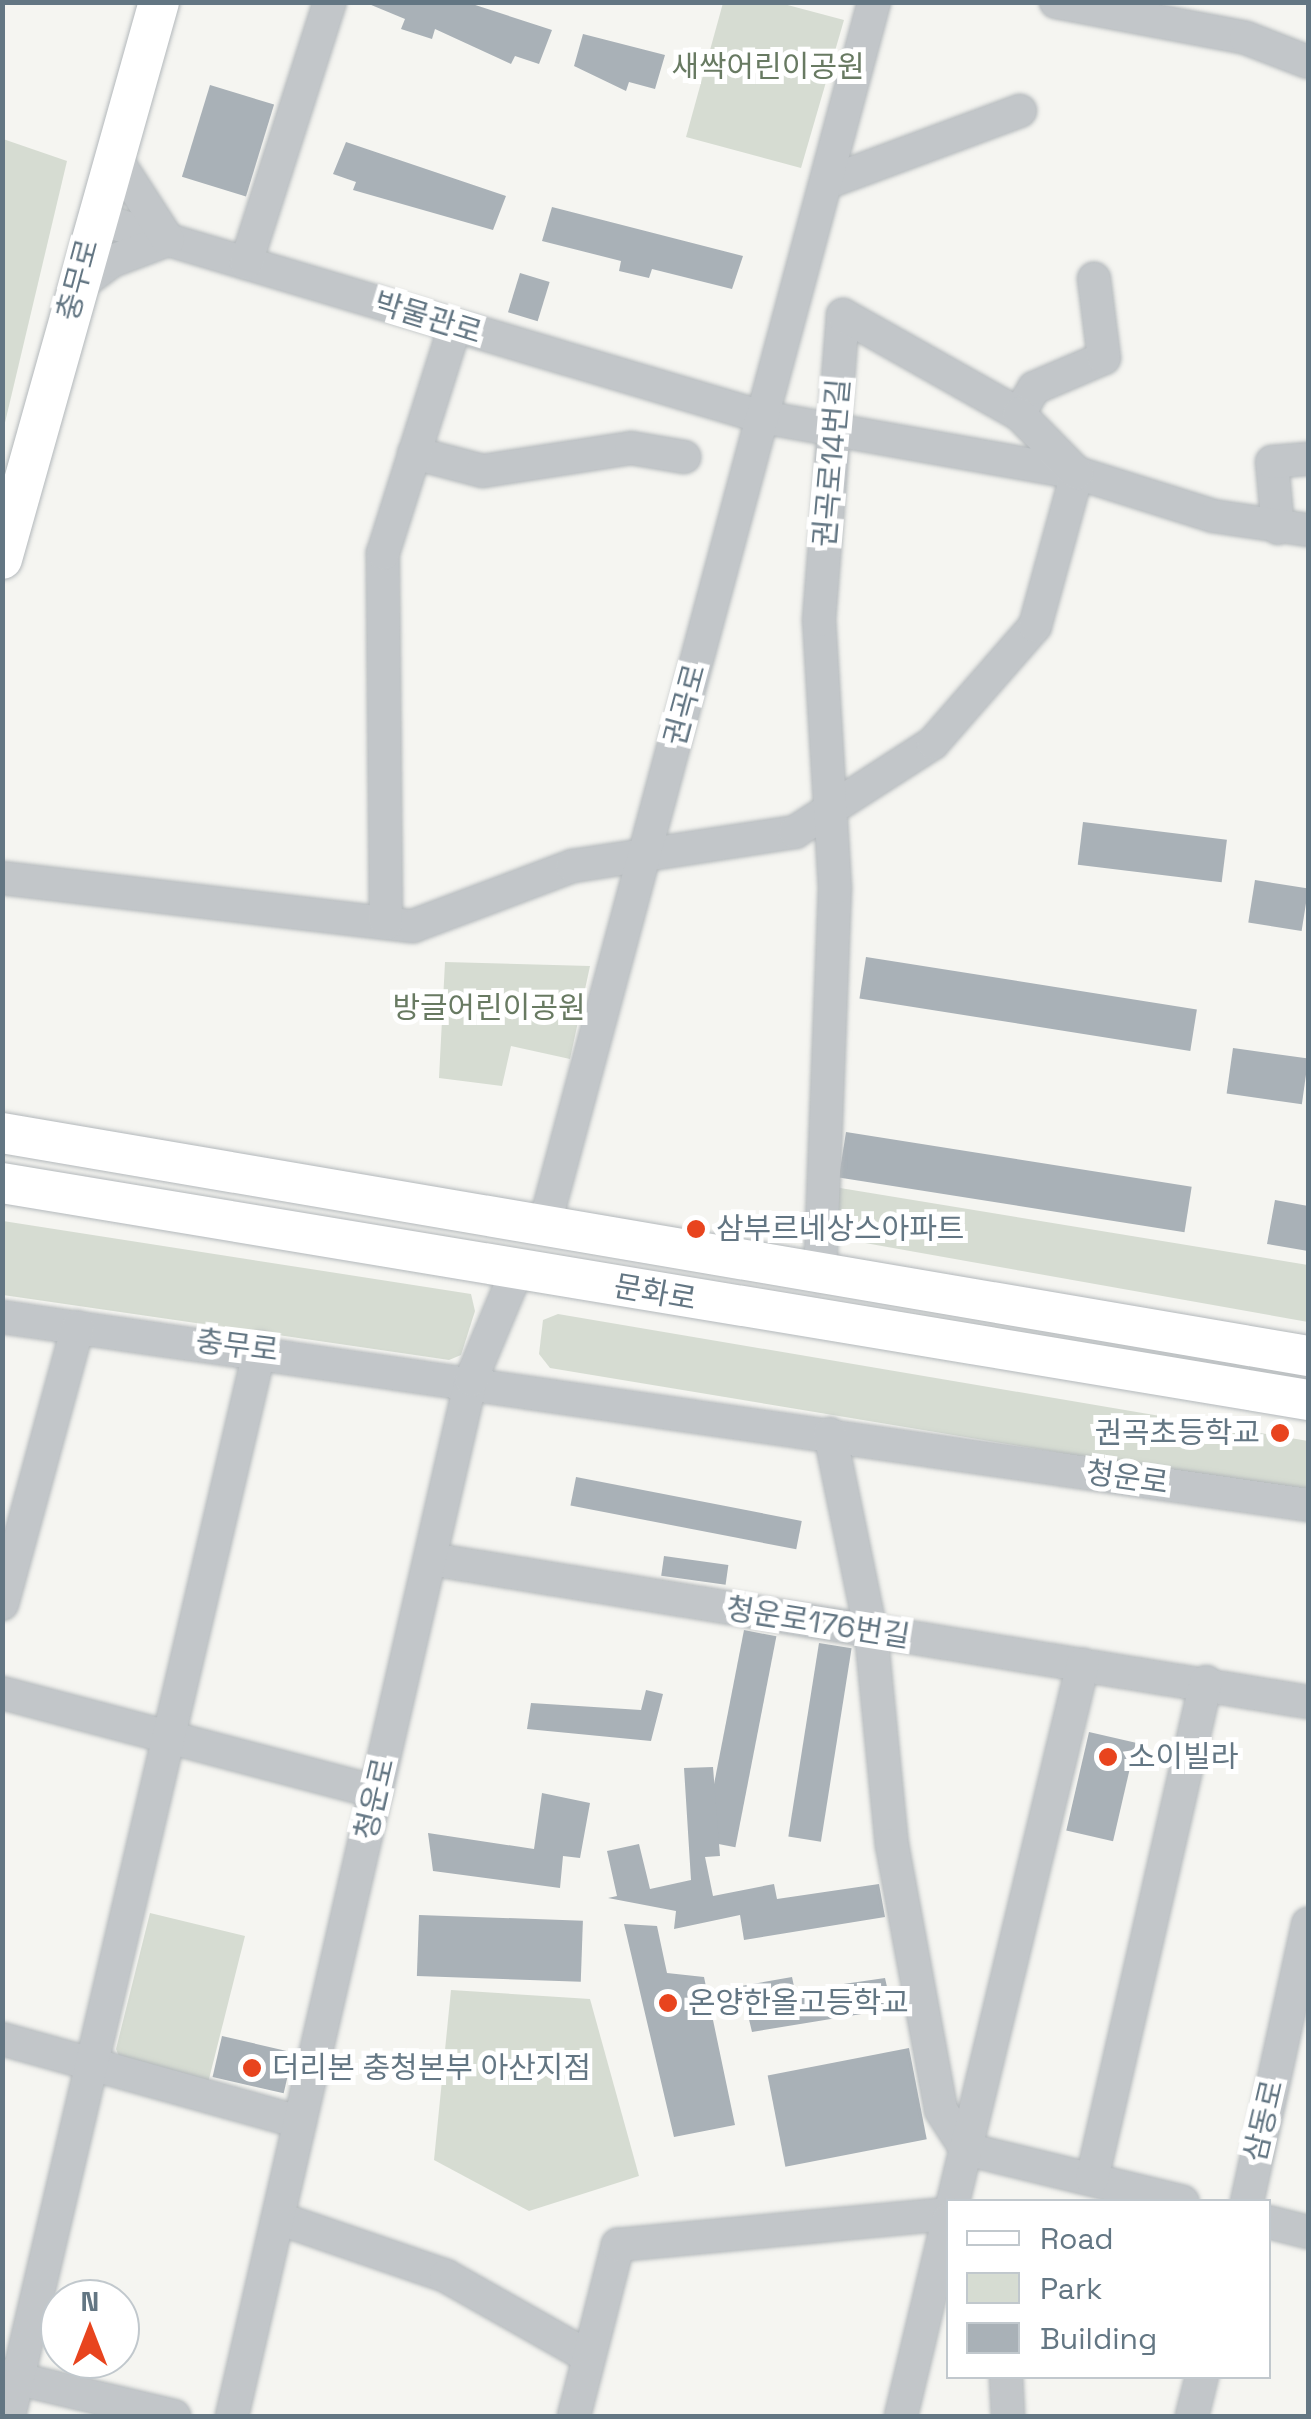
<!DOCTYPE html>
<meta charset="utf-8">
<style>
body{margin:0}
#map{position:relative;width:1311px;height:2419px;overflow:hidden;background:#f5f5f1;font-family:"Space Grotesk","Noto Sans KR",sans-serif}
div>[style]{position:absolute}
.green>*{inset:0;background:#d6dcd2}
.building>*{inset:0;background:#a9b1b7;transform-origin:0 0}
.roads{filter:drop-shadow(0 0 2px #b3b8bb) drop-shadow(0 0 2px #b3b8bb)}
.minor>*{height:32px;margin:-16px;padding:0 16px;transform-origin:16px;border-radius:16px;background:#c2c6c9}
.major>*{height:40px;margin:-20px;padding:0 20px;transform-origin:20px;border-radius:20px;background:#fff}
.dots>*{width:28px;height:28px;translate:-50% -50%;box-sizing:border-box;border:5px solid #fff;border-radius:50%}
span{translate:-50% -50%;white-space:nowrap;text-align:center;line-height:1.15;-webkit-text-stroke:10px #fff;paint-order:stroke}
.park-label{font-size:30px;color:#687a62}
.street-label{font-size:30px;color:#637683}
.poi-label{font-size:30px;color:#637683}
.left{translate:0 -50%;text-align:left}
.right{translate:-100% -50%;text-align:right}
.frame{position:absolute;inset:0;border:5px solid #637683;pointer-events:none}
.legend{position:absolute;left:946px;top:2199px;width:325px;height:180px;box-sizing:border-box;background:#fff;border:2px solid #c1c8cd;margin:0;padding:12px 18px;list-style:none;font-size:30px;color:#637683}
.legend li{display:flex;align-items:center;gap:20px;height:50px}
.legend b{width:50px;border:2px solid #c1c8cd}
.north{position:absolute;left:40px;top:2279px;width:100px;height:100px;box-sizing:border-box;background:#fff;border:2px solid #c1c8cd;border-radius:50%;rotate:0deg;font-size:28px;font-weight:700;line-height:40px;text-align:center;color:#637683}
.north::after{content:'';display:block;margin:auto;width:35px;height:45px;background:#e8441e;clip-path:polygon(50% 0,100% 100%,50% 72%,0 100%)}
</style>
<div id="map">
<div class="green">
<div style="clip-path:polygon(723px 3px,780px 3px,844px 20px,801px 168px,686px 137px)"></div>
<div style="clip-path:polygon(3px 139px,67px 161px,3px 431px,2px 139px)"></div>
<div style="clip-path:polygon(445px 962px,590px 966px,570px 1059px,511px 1046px,502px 1086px,439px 1078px)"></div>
<div style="clip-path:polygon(834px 1187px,1308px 1265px,1308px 1322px,837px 1238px)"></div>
<div style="clip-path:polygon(3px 1221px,471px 1294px,475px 1311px,461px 1355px,449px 1360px,3px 1295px)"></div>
<div style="clip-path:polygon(558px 1314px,1308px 1441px,1308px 1494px,550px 1368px,539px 1354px,543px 1320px)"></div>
<div style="clip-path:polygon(150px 1913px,245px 1936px,208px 2083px,121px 2061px,116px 2049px)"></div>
<div style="clip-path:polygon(451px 1990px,590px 1999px,639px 2176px,529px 2211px,434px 2160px)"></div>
</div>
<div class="building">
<div style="clip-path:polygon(364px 2px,466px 2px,552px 30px,539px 64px,515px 56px,511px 64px,435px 29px,432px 39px,401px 29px,405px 19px)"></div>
<div style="clip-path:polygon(583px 34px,665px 55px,655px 89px,629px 82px,626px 91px,574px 66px)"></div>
<div style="left:210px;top:85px;width:67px;height:96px;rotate:17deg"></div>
<div style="clip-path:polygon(346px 142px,506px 196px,493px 230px,353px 190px,356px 182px,333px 174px)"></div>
<div style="clip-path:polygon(552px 207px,743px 256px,732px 289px,652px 269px,649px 278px,619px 271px,621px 261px,542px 241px)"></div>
<div style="left:520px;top:273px;width:31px;height:41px;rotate:17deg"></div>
<div style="left:1083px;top:822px;width:145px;height:43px;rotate:7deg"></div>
<div style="left:1255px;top:880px;width:54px;height:43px;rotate:9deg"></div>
<div style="left:866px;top:957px;width:335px;height:42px;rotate:9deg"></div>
<div style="left:1233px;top:1048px;width:76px;height:46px;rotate:8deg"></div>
<div style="left:846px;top:1132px;width:350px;height:46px;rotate:9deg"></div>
<div style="clip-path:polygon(1275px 1200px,1308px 1206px,1308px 1251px,1267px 1244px)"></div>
<div style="left:576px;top:1477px;width:230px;height:29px;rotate:11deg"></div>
<div style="left:664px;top:1556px;width:65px;height:20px;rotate:8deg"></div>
<div style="left:744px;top:1630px;width:33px;height:215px;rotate:11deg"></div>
<div style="left:819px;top:1643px;width:33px;height:196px;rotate:9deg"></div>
<div style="clip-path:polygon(646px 1690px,663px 1694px,651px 1741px,527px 1729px,531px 1703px,641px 1710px)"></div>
<div style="left:1089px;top:1732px;width:48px;height:101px;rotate:13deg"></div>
<div style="clip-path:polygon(713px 1767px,720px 1856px,705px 1857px,713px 1896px,774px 1884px,777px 1899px,879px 1884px,885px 1917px,744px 1940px,740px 1915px,674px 1929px,676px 1911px,608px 1898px,617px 1896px,607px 1851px,639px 1844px,650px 1889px,691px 1880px,684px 1768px)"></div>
<div style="clip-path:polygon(542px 1793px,590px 1803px,580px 1858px,563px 1856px,560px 1888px,433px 1871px,428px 1833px,534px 1849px)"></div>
<div style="left:419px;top:1915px;width:164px;height:61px;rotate:2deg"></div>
<div style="clip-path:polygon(624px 1924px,657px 1926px,667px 1973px,704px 1977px,735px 2125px,674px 2137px)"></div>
<div style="clip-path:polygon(792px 1977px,795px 1991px,885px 1978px,892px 2009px,752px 2032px,741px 1986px)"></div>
<div style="left:222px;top:2036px;width:73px;height:42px;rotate:13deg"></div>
<div style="left:909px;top:2048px;width:93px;height:144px;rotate:79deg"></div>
</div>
<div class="roads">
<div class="minor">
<div style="left:1056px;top:2px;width:193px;rotate:10.7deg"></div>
<div style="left:1246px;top:38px;width:66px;rotate:21.2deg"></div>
<div style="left:826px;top:183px;width:207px;rotate:-20.4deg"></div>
<div style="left:95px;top:218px;width:696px;rotate:16.61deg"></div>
<div style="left:762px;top:417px;width:320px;rotate:10.1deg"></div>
<div style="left:246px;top:263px;width:274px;rotate:-72.2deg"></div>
<div style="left:76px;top:288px;width:45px;rotate:-36.9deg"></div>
<div style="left:112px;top:261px;width:60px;rotate:-20.6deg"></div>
<div style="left:168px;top:240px;width:100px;rotate:-122.7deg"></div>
<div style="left:1019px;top:414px;width:30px;rotate:-60deg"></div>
<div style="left:1034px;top:388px;width:76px;rotate:-23.2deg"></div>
<div style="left:1104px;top:358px;width:80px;rotate:-97.2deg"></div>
<div style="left:414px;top:453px;width:71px;rotate:14.6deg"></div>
<div style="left:483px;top:471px;width:150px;rotate:-8.8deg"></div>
<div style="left:631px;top:448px;width:54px;rotate:9.6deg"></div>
<div style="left:1278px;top:528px;width:66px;rotate:-95.2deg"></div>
<div style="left:1272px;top:462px;width:36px;rotate:-5deg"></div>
<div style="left:2px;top:878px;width:414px;rotate:6.7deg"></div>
<div style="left:413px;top:926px;width:171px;rotate:-20.6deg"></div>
<div style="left:573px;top:866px;width:225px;rotate:-8.7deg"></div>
<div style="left:795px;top:832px;width:164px;rotate:-32.8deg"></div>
<div style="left:933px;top:743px;width:155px;rotate:-48.9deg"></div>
<div style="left:1035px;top:626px;width:159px;rotate:-74.6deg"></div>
<div style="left:1077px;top:473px;width:143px;rotate:17.5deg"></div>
<div style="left:1213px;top:516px;width:96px;rotate:8.4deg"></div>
<div style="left:386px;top:923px;width:370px;rotate:-90.5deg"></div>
<div style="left:383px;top:553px;width:238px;rotate:-72.4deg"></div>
<div style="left:544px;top:1227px;width:1269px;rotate:-74.92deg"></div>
<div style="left:820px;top:1277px;width:389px;rotate:-87.8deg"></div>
<div style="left:835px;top:888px;width:268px;rotate:-93.4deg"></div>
<div style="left:819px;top:620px;width:306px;rotate:-85.5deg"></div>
<div style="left:843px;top:315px;width:202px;rotate:29.4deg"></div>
<div style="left:1019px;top:414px;width:83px;rotate:45.5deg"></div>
<div style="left:2px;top:1317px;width:1319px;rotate:8.19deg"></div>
<div style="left:830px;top:1434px;width:202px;rotate:78.3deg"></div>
<div style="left:871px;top:1632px;width:214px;rotate:84.4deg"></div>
<div style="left:892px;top:1845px;width:269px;rotate:79.5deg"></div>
<div style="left:941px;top:2110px;width:46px;rotate:57.3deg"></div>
<div style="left:430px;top:1559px;width:890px;rotate:9.25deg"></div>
<div style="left:2px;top:1604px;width:287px;rotate:-74.7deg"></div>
<div style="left:2px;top:1693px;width:387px;rotate:14.8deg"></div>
<div style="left:2px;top:2039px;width:309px;rotate:15.6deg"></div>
<div style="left:966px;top:2149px;width:223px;rotate:13.7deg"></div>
<div style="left:1092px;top:2179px;width:510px;rotate:-77.08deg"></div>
<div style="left:953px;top:2202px;width:553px;rotate:-76.42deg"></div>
<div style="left:1247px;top:2202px;width:285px;rotate:-77.6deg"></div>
<div style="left:278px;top:2218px;width:178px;rotate:19deg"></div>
<div style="left:446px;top:2276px;width:164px;rotate:29.5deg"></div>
<div style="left:1268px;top:2222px;width:41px;rotate:14deg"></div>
<div style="left:2px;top:2375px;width:177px;rotate:13.4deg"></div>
<div style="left:1006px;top:2376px;width:40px;rotate:87.1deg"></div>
<div style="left:9px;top:2416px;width:1097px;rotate:-76.77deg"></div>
<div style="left:232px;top:2416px;width:1063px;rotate:-77.01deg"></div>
<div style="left:471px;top:1380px;width:119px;rotate:-67.3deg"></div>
<div style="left:574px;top:2416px;width:177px;rotate:-75.6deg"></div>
<div style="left:618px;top:2245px;width:331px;rotate:-5.4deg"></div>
<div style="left:901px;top:2416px;width:202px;rotate:-76.5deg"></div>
<div style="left:1192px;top:2416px;width:41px;rotate:-76deg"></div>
</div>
<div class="major">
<div style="left:2px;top:559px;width:579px;rotate:-74.26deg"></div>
<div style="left:2px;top:1133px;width:1325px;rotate:9.69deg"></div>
<div style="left:2px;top:1183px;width:1324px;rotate:9.43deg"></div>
</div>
</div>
<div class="dots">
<div style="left:696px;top:1229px;background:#e8441e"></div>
<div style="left:1280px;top:1433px;background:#e8441e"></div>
<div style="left:1108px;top:1757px;background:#e8441e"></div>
<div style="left:668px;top:2003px;background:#e8441e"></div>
<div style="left:252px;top:2068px;background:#e8441e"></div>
</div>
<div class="park-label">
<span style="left:768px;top:67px">새싹어린이공원</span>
<span style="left:489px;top:1008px">방글어린이공원</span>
</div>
<div class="street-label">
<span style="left:78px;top:280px;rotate:-75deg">충무로</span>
<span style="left:428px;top:318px;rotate:17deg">박물관로</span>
<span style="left:832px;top:463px;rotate:-85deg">권곡로14번길</span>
<span style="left:685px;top:705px;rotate:-75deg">권곡로</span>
<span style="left:655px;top:1293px;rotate:10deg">문화로</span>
<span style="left:237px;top:1346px;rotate:7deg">충무로</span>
<span style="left:1127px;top:1478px;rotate:8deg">청운로</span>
<span style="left:818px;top:1623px;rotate:9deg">청운로176번길</span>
<span style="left:375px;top:1799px;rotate:-77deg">청운로</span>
<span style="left:1264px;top:2121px;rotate:-77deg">삼동로</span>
</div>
<div class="poi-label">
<span class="left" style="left:716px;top:1229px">삼부르네상스아파트</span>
<span class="right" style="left:1260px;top:1433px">권곡초등학교</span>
<span class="left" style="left:1128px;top:1757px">소이빌라</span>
<span class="left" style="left:688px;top:2003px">온양한올고등학교</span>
<span class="left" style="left:272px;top:2068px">더리본 충청본부 아산지점</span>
</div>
<div class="frame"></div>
<ul class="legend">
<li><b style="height:12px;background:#fff"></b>Road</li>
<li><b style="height:28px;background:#d6dcd2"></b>Park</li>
<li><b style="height:28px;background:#a9b1b7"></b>Building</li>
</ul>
<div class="north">N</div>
</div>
